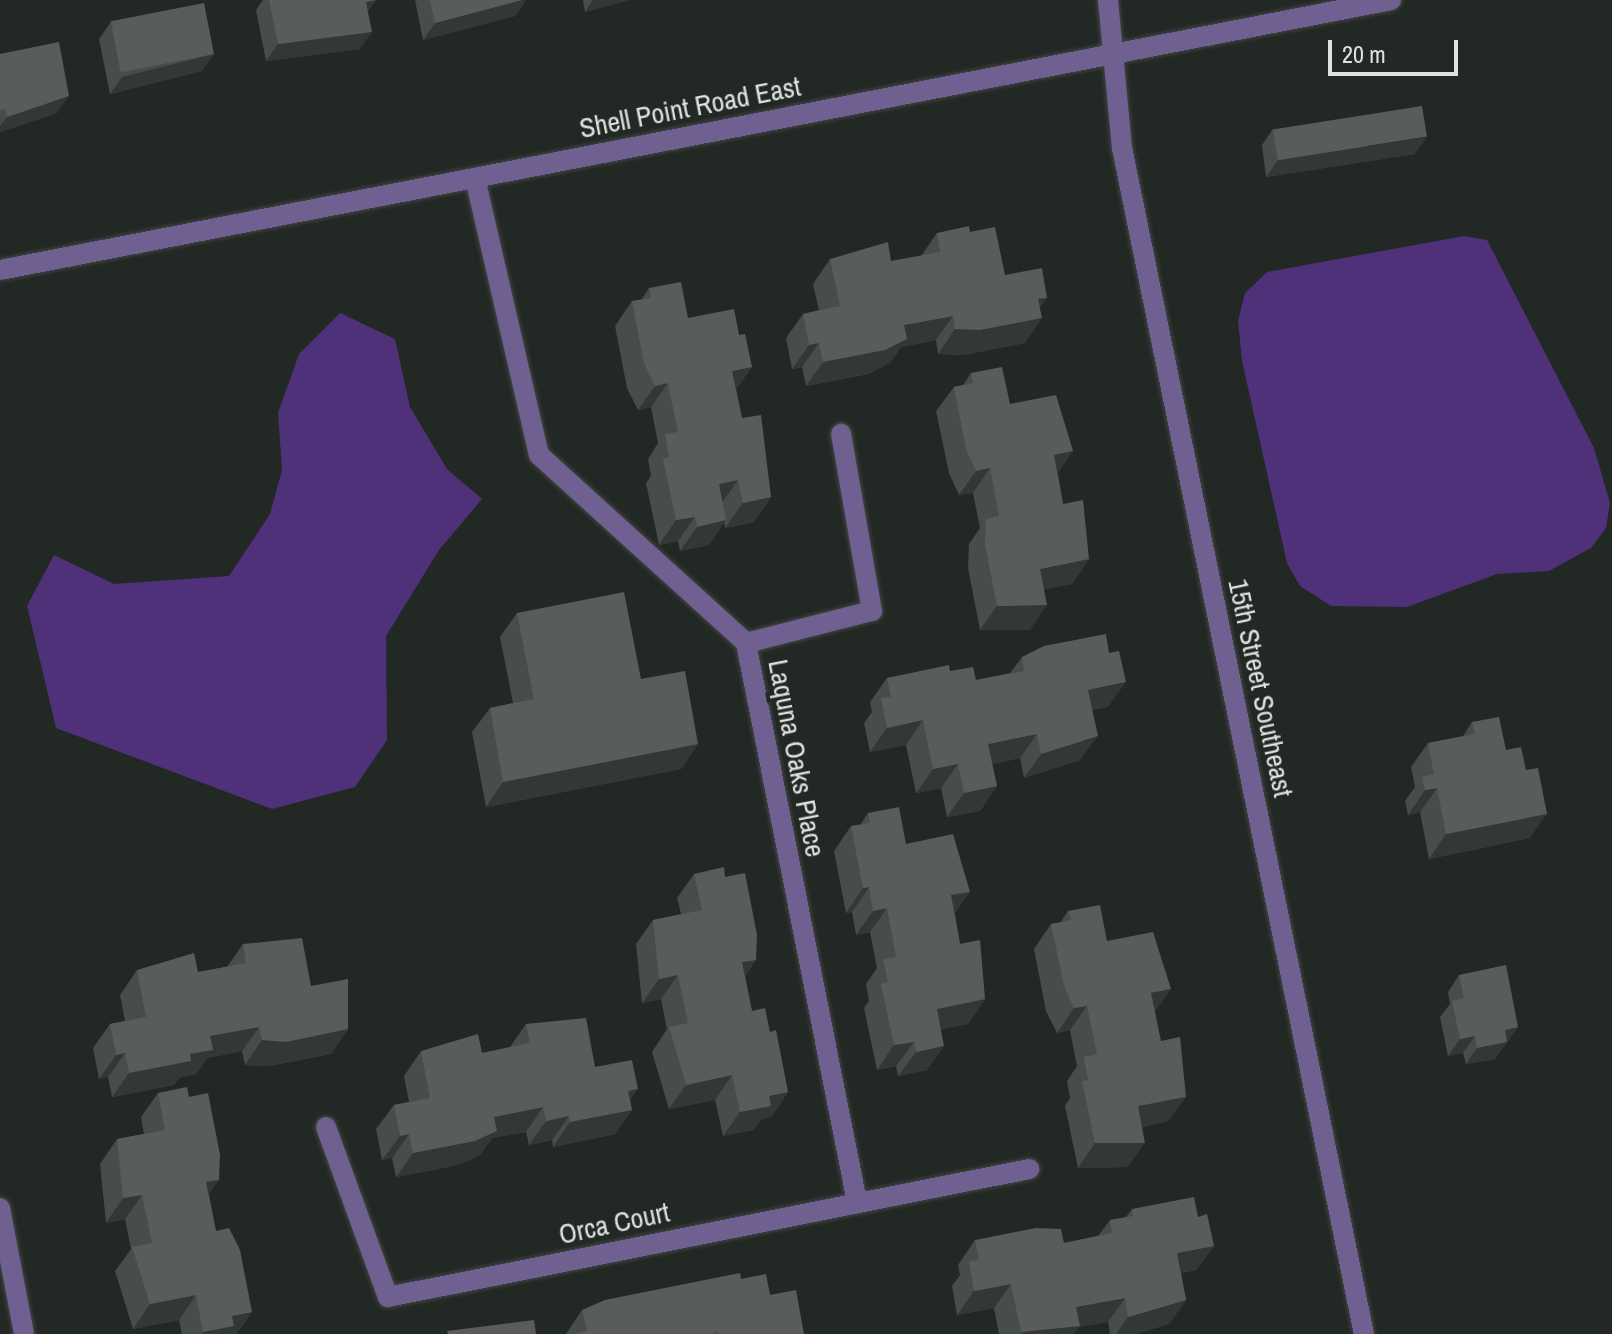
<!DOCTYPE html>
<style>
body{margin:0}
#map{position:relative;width:1612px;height:1334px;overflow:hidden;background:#222824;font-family:"Archivo Narrow",sans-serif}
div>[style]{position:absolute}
.water>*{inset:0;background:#4e3178}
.roads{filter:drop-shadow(0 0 2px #404642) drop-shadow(0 0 2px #404642)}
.service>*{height:20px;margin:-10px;padding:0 10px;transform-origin:10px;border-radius:10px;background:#705f91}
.minor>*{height:20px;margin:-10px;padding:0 10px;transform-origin:10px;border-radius:10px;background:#705f91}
.tertiary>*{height:20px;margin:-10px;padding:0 10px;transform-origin:10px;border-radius:10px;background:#705f91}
.wall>*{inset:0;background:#474d49}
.shaded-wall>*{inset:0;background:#323834}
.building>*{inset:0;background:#585d5a;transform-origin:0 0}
span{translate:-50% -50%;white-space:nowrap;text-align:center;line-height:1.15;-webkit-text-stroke:8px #222824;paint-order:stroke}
.street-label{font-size:28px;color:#dfe2e0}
.scale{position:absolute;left:1328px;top:40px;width:130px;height:36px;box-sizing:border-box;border:4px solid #dfe2e0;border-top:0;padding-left:10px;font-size:24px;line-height:28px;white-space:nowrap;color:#dfe2e0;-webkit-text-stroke:6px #222824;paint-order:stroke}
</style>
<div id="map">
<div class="water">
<div style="clip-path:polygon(1464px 236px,1487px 240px,1594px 448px,1610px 503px,1606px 528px,1591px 548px,1549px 571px,1497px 574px,1407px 607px,1331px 606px,1300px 586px,1287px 563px,1242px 361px,1238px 321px,1245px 293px,1267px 272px)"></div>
<div style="clip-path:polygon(340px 313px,395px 339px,410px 407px,447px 469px,482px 499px,439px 550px,386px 636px,387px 740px,355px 787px,272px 809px,56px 728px,27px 606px,54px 555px,114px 584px,229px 576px,270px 514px,282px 470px,278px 413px,299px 354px)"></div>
</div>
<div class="roads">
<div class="service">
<div style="left:746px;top:643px;width:130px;rotate:-14.3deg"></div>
<div style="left:872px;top:611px;width:180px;rotate:-99.9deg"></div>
</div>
<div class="minor">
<div style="left:1108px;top:0;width:149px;rotate:84.6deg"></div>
<div style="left:1122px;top:148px;width:1210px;rotate:78.47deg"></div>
<div style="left:475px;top:178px;width:284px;rotate:77deg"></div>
<div style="left:539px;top:455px;width:280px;rotate:42.2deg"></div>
<div style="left:746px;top:643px;width:570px;rotate:78.77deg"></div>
<div style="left:326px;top:1127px;width:181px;rotate:70deg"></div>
<div style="left:388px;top:1297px;width:654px;rotate:-11.29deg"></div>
<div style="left:0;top:1208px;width:128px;rotate:79.2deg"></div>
</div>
<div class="tertiary">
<div style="left:0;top:270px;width:1417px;rotate:-10.98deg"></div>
</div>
</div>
<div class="wall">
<div style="clip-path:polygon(263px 0,376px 0,368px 11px,360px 49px,266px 61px,256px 10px)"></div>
<div style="clip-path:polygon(415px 0,526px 0,515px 16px,423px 40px)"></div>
<div style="clip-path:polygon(583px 0,629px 0,585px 12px)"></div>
<div style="clip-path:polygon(111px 22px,214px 54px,202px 71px,110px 94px,99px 39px)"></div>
<div style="clip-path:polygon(0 54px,57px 113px,0 132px)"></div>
<div style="clip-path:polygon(1273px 129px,1415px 154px,1266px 177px,1262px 145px)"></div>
<div style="clip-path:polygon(970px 232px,1005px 275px,1040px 308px,1025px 343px,963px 355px,938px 354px,936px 340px,901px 347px,890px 363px,868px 374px,806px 386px,802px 367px,792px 369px,786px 338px,803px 314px,819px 310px,813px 284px,830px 259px,891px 261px,921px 256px,937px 233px)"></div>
<div style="clip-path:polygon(649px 288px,688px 318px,739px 335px,752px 367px,736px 389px,742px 418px,771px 497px,754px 522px,725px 528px,724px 522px,709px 545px,680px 551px,678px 541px,659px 545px,646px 483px,651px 476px,648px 459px,658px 443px,651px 407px,638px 410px,627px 388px,615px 326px,632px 301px,641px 300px)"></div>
<div style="clip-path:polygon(971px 373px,1010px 404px,1058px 474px,1063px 504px,1089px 559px,1072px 584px,1044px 589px,1030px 630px,980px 630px,968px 568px,969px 544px,980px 528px,973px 493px,959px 495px,949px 473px,936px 411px,954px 387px,963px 385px)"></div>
<div style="clip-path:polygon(517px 613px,641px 679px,698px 744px,681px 769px,486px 807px,472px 732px,490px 708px,513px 703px,500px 637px)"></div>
<div style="clip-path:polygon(1022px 657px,1108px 707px,1092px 710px,1080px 760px,1024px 778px,1020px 758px,992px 764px,997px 786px,980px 811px,947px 817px,941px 788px,916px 793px,906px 745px,870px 752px,864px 723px,872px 712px,870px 702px,887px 678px,950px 671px,976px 680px,1010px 673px)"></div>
<div style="clip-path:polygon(1472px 722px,1506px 750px,1530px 838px,1429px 859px,1420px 812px,1408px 815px,1405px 801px,1415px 787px,1411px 767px,1428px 743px,1463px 736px)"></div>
<div style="clip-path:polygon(868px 813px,906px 844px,955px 914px,960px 944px,985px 999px,968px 1024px,941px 1029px,927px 1070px,898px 1076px,896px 1066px,877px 1070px,864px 1008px,869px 1001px,866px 984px,877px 968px,870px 932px,856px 935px,852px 912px,846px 913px,834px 851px,851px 826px,860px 825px)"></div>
<div style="clip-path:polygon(694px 874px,725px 877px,756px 960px,745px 976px,752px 1011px,770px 1032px,788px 1092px,771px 1117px,762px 1119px,753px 1130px,723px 1136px,715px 1100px,669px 1109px,652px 1052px,667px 1029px,661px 999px,642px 1003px,636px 944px,653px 920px,681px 914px,677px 898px)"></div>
<div style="clip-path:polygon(1068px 911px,1107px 941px,1155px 1011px,1169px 1121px,1142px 1127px,1128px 1167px,1078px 1168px,1065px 1106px,1070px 1098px,1067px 1081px,1077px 1066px,1070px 1030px,1057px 1033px,1046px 1011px,1034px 949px,1051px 924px,1060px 923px)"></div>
<div style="clip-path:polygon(243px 944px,311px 986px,348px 1029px,331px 1054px,269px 1066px,245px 1065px,242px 1051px,207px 1058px,196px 1074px,179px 1078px,174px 1085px,112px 1097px,108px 1077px,99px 1079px,93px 1048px,110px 1024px,125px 1021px,120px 995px,137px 970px,198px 972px,227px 967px)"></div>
<div style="clip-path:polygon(1459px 975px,1518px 1027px,1495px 1059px,1466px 1064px,1463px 1053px,1448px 1056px,1440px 1017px,1450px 1004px,1448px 992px)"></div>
<div style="clip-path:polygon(526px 1024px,595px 1067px,630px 1100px,632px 1110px,615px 1134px,553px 1147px,552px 1140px,529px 1145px,526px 1132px,492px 1138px,480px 1155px,458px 1165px,396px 1177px,392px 1158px,382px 1160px,376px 1129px,394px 1105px,409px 1102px,404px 1076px,421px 1051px,482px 1053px,510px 1047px)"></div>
<div style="clip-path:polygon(158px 1093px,209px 1195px,216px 1231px,252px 1312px,236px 1334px,182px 1334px,179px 1320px,133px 1329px,115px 1271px,131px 1249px,125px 1219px,106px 1223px,100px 1164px,117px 1139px,144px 1134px,141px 1117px)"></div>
<div style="clip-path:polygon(1132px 1209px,1198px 1217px,1214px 1246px,1196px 1270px,1181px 1273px,1186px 1300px,1169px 1324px,1135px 1334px,1110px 1334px,1108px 1322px,1079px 1327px,1074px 1334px,999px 1334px,994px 1308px,957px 1315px,952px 1286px,960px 1275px,958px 1265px,975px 1240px,1064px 1243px,1098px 1236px,1110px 1220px,1126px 1217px)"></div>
<div style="clip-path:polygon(741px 1279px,770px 1295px,804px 1334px,566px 1334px,582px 1310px)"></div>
</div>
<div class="shaded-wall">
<div style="clip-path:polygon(376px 0,364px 17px,366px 2px)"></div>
<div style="clip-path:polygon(522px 0,526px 0,515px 16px,423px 40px,435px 23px)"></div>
<div style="clip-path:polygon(593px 0,629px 0,585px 12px)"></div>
<div style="clip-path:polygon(372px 32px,360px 49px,266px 61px,278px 44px)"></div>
<div style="clip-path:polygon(214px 54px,202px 71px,110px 94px,122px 77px)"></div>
<div style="clip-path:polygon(69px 96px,57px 113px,0 132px,0 126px,7px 117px)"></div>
<div style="clip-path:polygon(1427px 137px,1415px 154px,1266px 177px,1278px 160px)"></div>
<div style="clip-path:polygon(1047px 298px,1031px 320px,1042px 318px,1025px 343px,963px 355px,938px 354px,955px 329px,1038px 299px)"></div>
<div style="clip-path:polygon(953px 316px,936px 340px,901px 347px,890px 363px,868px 374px,806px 386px,823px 362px,904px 325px)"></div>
<div style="clip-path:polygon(819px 343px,802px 367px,792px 369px,809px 345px)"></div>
<div style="clip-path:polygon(752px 367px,735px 391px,732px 371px)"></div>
<div style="clip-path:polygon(668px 383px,651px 407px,638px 410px,655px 386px)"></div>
<div style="clip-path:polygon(1073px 451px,1056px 476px,1054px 455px)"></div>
<div style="clip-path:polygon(990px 468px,973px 493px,959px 495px,976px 471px)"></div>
<div style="clip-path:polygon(738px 480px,721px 504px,719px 484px)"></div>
<div style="clip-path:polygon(771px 497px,754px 522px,725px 528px,743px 503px)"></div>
<div style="clip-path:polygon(695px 517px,678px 541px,659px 545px,676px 520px)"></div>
<div style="clip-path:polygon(726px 520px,709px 545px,680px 551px,697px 527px)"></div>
<div style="clip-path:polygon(1089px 559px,1072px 584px,1023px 593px,1040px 569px)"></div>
<div style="clip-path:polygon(1047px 605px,1030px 630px,980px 630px,997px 606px)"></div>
<div style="clip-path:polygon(1126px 682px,1108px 707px,1071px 714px,1088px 690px)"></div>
<div style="clip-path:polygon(923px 720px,906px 745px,870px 752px,887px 728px)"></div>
<div style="clip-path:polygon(1037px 734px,1020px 758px,971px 769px,988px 744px)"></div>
<div style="clip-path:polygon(1098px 736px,1080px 760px,1024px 778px,1041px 754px)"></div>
<div style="clip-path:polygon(698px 744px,681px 769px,486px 807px,503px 782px)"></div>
<div style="clip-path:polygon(958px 764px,941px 788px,916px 793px,933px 769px)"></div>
<div style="clip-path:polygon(997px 786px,980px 811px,947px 817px,964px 793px)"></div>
<div style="clip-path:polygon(1437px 788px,1420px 812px,1408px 815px,1425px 790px)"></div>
<div style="clip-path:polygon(1547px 814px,1530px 838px,1429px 859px,1446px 834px)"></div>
<div style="clip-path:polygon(869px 887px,852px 912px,846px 913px,863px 888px)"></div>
<div style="clip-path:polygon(970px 892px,953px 916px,951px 895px)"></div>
<div style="clip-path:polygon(887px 908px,870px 932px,856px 935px,873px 911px)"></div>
<div style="clip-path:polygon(756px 960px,739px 984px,742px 962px)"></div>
<div style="clip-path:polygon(678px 975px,661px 999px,642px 1003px,659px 979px)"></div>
<div style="clip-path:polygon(1171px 989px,1154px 1013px,1151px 993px)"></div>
<div style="clip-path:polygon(985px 999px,968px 1024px,920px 1033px,937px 1009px)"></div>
<div style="clip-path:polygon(1087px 1006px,1070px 1030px,1057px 1033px,1074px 1008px)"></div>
<div style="clip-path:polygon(259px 1027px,242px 1051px,207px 1058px,196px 1074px,179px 1078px,174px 1085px,112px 1097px,129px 1073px,210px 1036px)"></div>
<div style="clip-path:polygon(1518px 1027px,1495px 1059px,1466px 1064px,1477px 1048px,1505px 1030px)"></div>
<div style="clip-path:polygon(348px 1029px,331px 1054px,269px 1066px,245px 1065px,262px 1040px)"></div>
<div style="clip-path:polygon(1475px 1036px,1463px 1053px,1448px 1056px,1460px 1039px)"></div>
<div style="clip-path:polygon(914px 1042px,896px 1066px,877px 1070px,894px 1045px)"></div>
<div style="clip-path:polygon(944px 1046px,927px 1070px,898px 1076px,916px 1052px)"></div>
<div style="clip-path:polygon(125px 1053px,108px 1077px,99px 1079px,116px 1055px)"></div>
<div style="clip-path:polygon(732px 1075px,715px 1100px,669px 1109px,686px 1085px)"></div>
<div style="clip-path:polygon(638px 1089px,622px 1112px,632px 1110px,615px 1134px,553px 1147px,570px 1122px,628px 1091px)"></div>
<div style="clip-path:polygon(788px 1092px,771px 1117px,762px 1119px,753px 1130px,723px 1136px,740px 1112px,769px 1096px)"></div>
<div style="clip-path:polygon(1186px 1097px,1169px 1121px,1121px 1131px,1138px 1106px)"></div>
<div style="clip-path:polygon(543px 1107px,526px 1132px,492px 1138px,480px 1155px,458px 1165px,396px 1177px,413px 1153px,494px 1117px)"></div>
<div style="clip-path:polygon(569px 1116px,552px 1140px,529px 1145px,546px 1121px)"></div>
<div style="clip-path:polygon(409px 1134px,392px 1158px,382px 1160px,400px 1136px)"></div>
<div style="clip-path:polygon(1095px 1143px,1145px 1143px,1128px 1167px,1078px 1168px)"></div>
<div style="clip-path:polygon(219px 1180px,202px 1204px,206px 1182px)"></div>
<div style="clip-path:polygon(142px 1195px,125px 1219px,106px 1223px,123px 1198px)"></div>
<div style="clip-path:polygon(1214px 1246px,1196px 1270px,1159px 1277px,1177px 1253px)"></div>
<div style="clip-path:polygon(1011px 1284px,994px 1308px,957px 1315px,974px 1291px)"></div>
<div style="clip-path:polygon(196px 1295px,179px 1320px,133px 1329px,150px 1304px)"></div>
<div style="clip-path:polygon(1125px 1298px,1108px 1322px,1079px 1327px,1074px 1334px,1020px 1334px,1076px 1307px)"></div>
<div style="clip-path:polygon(1186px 1300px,1169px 1324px,1135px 1334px,1116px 1334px,1128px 1317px)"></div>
<div style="clip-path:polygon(252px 1312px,236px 1334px,202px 1334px,203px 1332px,232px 1316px)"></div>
</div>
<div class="building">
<div style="clip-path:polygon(269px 0,376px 0,366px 2px,372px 32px,278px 44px)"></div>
<div style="clip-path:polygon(430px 0,522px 0,435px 23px)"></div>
<div style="left:204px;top:3px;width:52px;height:95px;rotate:79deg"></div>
<div style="clip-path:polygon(59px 42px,69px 96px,7px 117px,5px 109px,0 110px,0 54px)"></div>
<div style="left:1422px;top:106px;width:31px;height:151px;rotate:81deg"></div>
<div style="clip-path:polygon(969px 226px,970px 232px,995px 227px,1005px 275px,1042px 268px,1047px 298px,1038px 299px,1042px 318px,980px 330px,955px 329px,953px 316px,904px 325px,907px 339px,885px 350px,823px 362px,819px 343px,809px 345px,803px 314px,840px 306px,830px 259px,888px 242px,891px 261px,940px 252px,937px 233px)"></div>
<div style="clip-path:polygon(681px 282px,688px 318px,734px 309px,739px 335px,745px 334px,752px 367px,732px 371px,742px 418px,761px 415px,771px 497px,743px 503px,738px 480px,719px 484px,726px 520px,697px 527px,695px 517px,676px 520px,663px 459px,669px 457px,665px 434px,678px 432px,668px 383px,655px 386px,644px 363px,632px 301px,651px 298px,649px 288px)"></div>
<div style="clip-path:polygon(1002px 367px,1010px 404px,1056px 395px,1073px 451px,1054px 455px,1063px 504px,1083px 500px,1089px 559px,1040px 569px,1047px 605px,997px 606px,985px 544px,986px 519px,999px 516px,990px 468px,976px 471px,966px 449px,954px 387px,973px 383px,971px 373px)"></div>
<div style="clip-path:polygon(624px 592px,641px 679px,685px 671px,698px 744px,503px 782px,490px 708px,534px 699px,517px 613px)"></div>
<div style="clip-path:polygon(1106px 634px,1109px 653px,1119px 651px,1126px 682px,1088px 690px,1098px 736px,1041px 754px,1037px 734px,988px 744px,997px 786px,964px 793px,958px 764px,933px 769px,923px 720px,887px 728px,881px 698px,891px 697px,887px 678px,949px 665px,950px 671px,973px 667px,976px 680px,1024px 671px,1022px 657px,1044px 646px)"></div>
<div style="clip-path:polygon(1499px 717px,1506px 750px,1521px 747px,1526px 770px,1538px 768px,1547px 814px,1446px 834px,1437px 788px,1425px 790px,1422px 777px,1434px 774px,1428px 743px,1475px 734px,1472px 722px)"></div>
<div style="clip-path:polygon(899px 807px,906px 844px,953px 834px,970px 892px,951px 895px,960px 944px,980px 940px,985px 999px,937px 1009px,944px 1046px,916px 1052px,914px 1042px,894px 1045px,881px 984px,888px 982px,883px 959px,896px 957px,887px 908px,873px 911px,869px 887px,863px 888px,851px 826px,870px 823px,868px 813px)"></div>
<div style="clip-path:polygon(724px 867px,725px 877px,745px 873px,757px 935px,756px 960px,742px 962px,752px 1011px,765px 1008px,770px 1032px,776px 1030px,788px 1092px,769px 1096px,771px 1106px,740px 1112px,732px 1075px,686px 1085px,669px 1027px,688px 1023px,678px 975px,659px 979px,653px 920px,702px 910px,694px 874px)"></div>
<div style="clip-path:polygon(1100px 905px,1107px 941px,1153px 932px,1171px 989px,1151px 993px,1161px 1041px,1180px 1037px,1186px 1097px,1138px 1106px,1145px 1143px,1095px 1143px,1082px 1081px,1088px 1080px,1084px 1057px,1097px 1054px,1087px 1006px,1074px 1008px,1064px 986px,1051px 924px,1071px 920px,1068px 911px)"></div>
<div style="clip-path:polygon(302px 938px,311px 986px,348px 979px,348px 1029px,286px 1042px,262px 1040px,259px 1027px,210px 1036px,213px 1050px,190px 1054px,191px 1061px,129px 1073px,125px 1053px,116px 1055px,110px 1024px,146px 1017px,137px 970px,194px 953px,198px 972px,246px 963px,243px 944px)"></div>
<div style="clip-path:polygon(1506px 965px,1518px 1027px,1505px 1030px,1507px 1042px,1477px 1048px,1475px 1036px,1460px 1039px,1452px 1001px,1464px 998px,1459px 975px)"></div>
<div style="clip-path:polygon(586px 1018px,595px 1067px,632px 1060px,638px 1089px,628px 1091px,632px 1110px,570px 1122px,569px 1116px,546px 1121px,543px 1107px,494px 1117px,497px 1131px,475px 1141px,413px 1153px,409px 1134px,400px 1136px,394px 1105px,430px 1098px,421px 1051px,478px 1034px,482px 1053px,530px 1043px,526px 1024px)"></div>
<div style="clip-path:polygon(187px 1087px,189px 1097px,208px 1093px,220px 1155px,219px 1180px,206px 1182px,216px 1231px,229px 1228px,240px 1250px,252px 1312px,232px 1316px,234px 1326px,203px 1332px,196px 1295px,150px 1304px,132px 1247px,152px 1243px,142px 1195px,123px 1198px,117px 1139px,165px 1130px,158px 1093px)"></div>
<div style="clip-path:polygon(1194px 1197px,1198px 1217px,1207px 1214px,1214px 1246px,1177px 1253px,1186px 1300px,1128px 1317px,1125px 1298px,1076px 1307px,1080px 1326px,1021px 1332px,1011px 1284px,974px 1291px,969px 1262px,979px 1260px,975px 1240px,1036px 1228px,1061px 1229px,1064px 1243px,1112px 1233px,1110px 1220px,1133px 1216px,1132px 1209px)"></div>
<div style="clip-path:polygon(740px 1273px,741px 1279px,766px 1274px,770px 1295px,796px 1290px,804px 1334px,718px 1334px,718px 1332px,709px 1334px,574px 1334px,587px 1331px,582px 1310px,605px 1300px)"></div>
<div style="clip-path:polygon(534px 1320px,536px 1334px,448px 1334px,447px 1331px)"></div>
</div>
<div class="street-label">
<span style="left:690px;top:107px;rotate:-11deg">Shell Point Road East</span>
<span style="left:1261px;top:688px;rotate:78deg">15th Street Southeast</span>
<span style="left:797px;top:758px;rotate:79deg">Laquna Oaks Place</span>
<span style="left:614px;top:1223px;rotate:-12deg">Orca Court</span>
</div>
<div class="scale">20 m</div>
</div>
